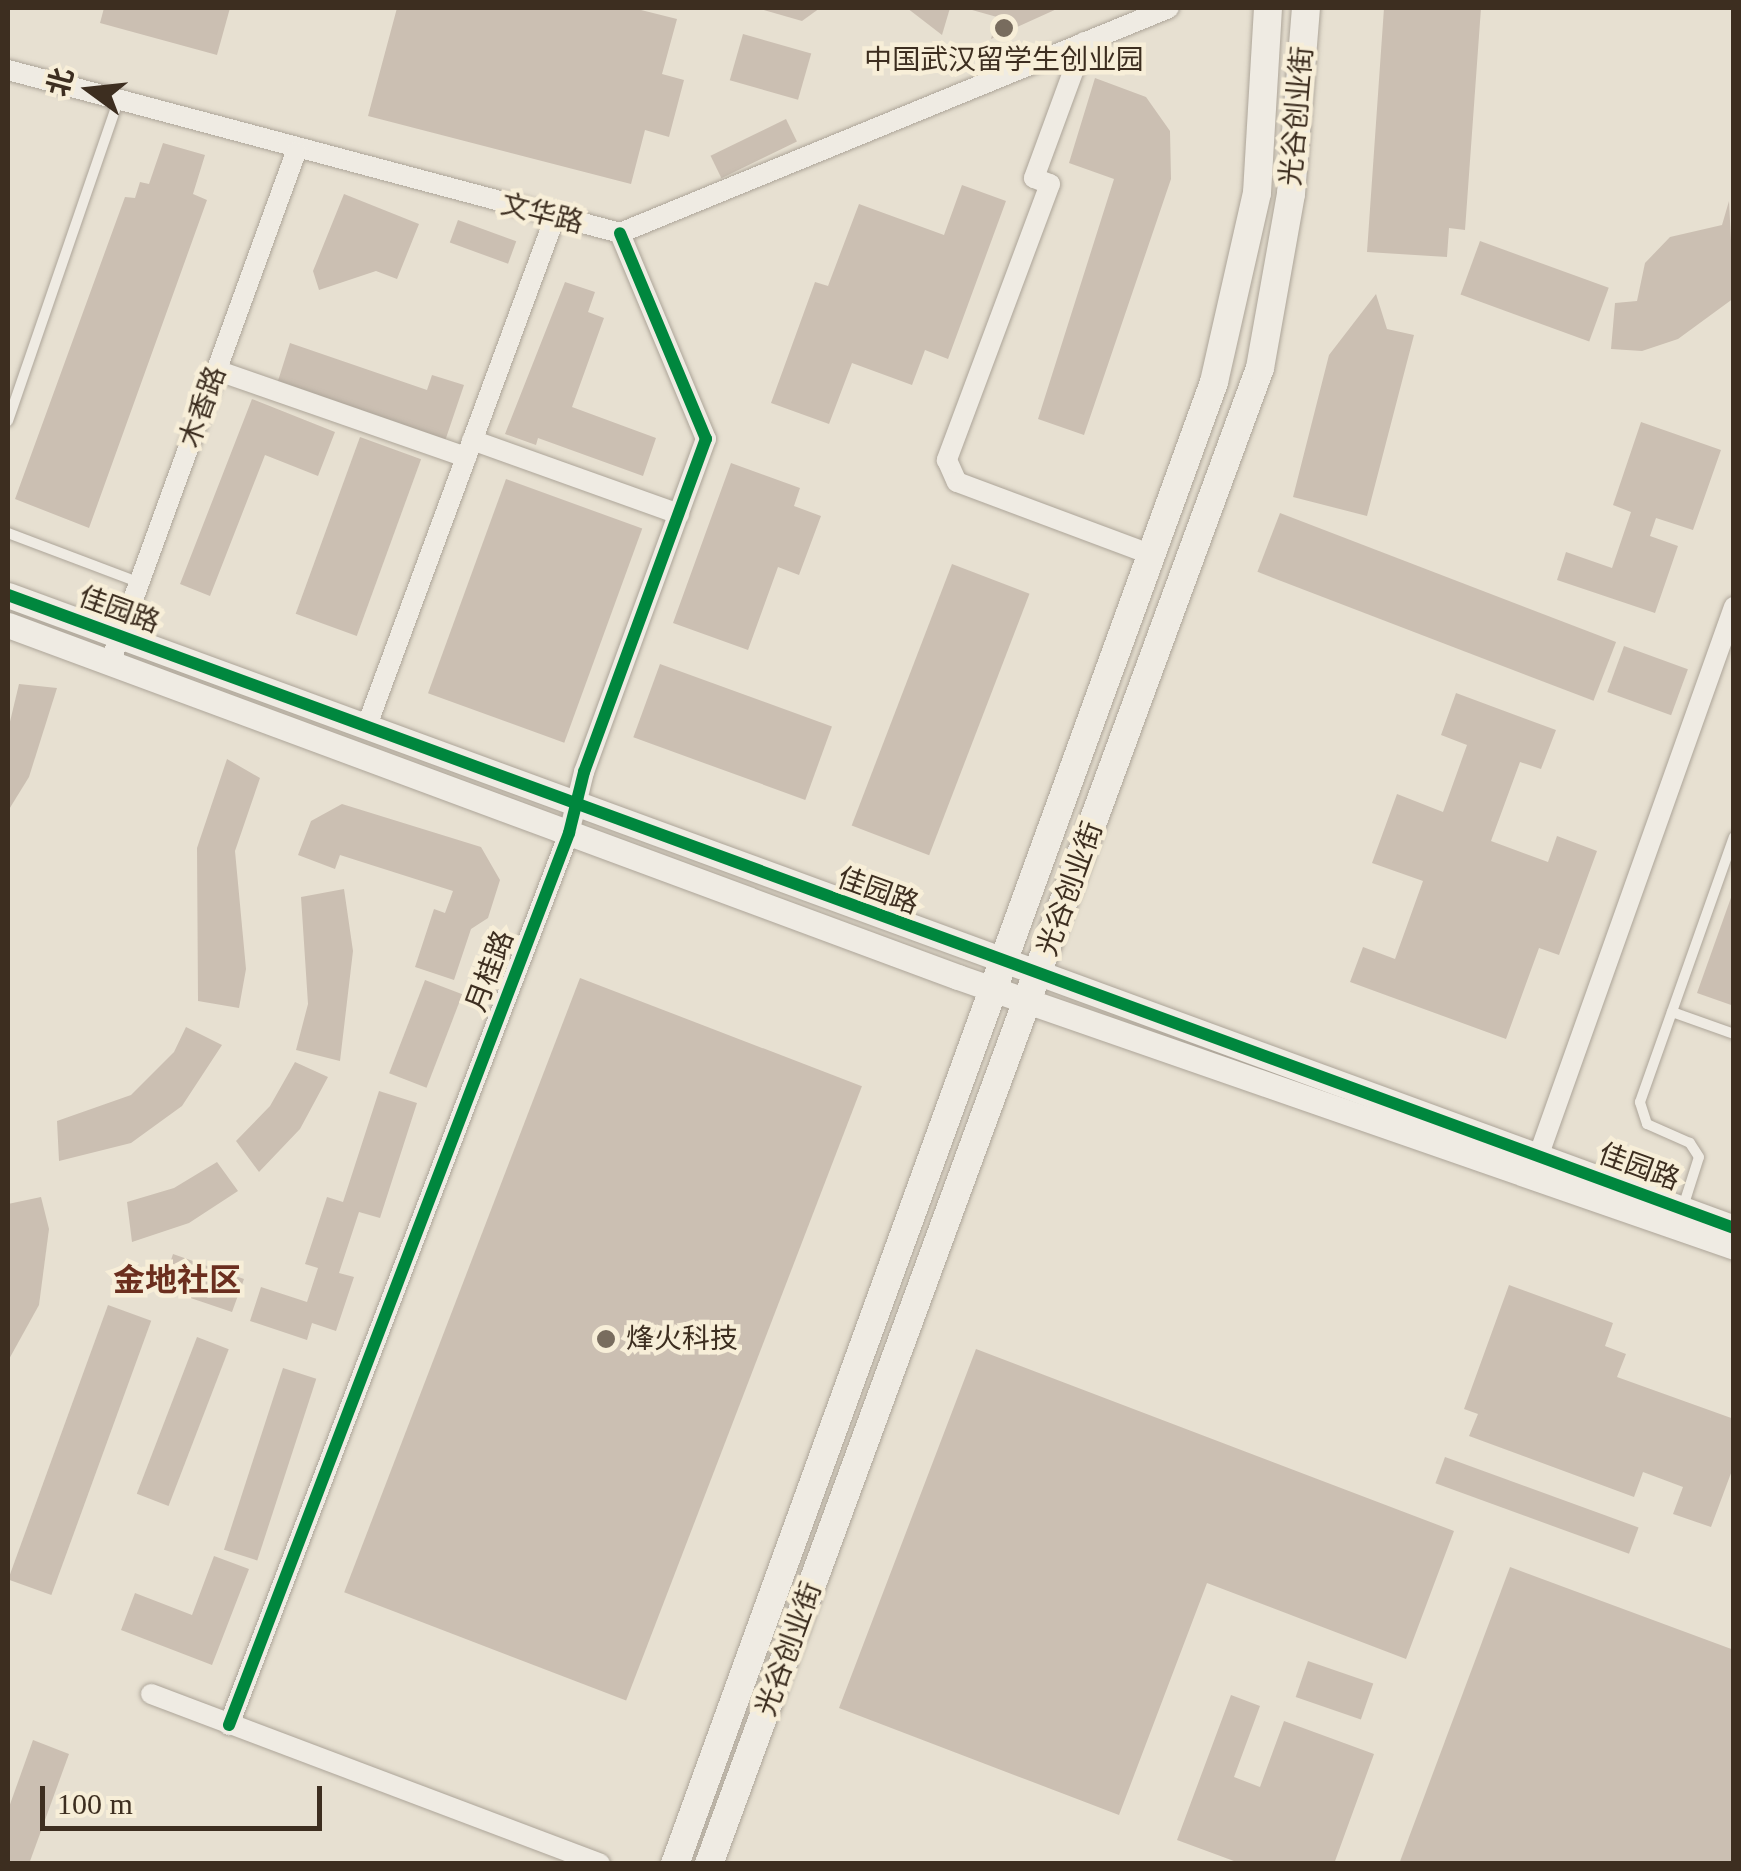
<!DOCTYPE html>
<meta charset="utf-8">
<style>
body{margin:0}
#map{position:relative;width:1741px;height:1871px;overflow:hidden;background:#e7e0d1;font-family:"Times New Roman","Noto Sans SC",serif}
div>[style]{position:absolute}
.building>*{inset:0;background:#cbbfb2;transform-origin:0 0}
.roads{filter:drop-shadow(0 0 2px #ada599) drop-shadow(0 0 2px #ada599)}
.service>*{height:10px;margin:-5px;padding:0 5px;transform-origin:5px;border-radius:5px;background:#efebe3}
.minor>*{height:20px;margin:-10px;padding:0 10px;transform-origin:10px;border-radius:10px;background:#efebe3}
.tertiary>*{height:25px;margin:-12.5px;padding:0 12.5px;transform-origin:12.5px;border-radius:12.5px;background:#efebe3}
.secondary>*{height:28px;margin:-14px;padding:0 14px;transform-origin:14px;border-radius:14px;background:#efebe3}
.cycleway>*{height:12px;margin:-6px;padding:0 6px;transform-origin:6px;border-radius:6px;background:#00873e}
.dots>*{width:28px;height:28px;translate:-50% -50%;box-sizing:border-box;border:5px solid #f7eed8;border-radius:50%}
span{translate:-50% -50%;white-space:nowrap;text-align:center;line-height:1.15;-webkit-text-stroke:9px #f7eed8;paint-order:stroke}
.poi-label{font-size:28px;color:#3d2e20}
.left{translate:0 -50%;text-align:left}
.street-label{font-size:28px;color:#3d2e20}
.quarter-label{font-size:32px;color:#6b2e1e;font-weight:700}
.frame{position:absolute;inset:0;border:10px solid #3d2e20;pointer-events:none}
.north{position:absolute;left:40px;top:40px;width:100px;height:100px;-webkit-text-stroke:8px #f7eed8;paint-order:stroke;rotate:285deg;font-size:28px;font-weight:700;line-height:40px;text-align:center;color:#3d2e20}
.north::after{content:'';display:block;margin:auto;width:35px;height:45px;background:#3d2e20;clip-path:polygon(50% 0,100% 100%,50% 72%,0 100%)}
.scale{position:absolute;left:40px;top:1786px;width:282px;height:45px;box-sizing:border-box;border:5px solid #3d2e20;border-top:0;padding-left:12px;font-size:30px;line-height:35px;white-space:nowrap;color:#3d2e20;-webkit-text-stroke:8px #f7eed8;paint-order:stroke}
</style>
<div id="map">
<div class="building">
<div style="clip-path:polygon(104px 8px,230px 8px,217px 55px,100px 23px)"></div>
<div style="clip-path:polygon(397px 8px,633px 8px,677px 19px,662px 74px,684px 80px,669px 137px,645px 130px,631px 184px,368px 116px)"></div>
<div style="clip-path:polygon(757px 8px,820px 8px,802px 21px)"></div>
<div style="clip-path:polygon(907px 8px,950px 8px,942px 35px)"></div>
<div style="clip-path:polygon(965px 8px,1059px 8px,991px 39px,997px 17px)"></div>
<div style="clip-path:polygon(1384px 8px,1481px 8px,1465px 230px,1449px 228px,1447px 257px,1367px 252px)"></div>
<div style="left:743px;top:34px;width:71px;height:48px;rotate:16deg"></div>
<div style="clip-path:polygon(1095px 78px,1146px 97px,1170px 131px,1171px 179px,1084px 435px,1038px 419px,1114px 179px,1069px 163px)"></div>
<div style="left:786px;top:119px;width:25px;height:84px;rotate:64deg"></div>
<div style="clip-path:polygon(163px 143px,205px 155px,193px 194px,207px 200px,89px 528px,15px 499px,125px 197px,135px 198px,140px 182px,149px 184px)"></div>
<div style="clip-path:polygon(962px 185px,1006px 201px,948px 359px,925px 350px,912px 385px,852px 363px,829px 424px,771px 403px,815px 282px,828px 286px,859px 204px,944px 235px)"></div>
<div style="clip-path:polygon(344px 194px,419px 224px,397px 279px,376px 271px,319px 290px,313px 271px)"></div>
<div style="clip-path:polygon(1729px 201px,1734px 298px,1678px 339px,1642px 351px,1611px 349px,1615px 303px,1637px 301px,1645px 263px,1670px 237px,1722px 225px)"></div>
<div style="left:458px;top:220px;width:62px;height:24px;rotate:20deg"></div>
<div style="left:1480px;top:241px;width:137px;height:57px;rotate:20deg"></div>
<div style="clip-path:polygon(565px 282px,595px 292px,588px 312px,604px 318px,572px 407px,656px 438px,643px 476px,538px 438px,536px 445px,505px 434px)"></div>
<div style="clip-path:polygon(1376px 294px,1387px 329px,1414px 335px,1367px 516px,1293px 497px,1329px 355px)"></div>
<div style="clip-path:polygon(290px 343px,427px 390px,432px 375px,464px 385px,445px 441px,277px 384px)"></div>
<div style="clip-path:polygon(252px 399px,335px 432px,318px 476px,265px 455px,210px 596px,180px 584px)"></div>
<div style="clip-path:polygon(1641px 422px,1721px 450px,1693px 530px,1656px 518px,1650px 536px,1678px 546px,1655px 613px,1557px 580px,1566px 552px,1612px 568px,1631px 512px,1613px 505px)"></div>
<div style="left:360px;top:437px;width:65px;height:188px;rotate:20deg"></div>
<div style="clip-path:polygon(731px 463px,800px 488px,794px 506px,821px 516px,799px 575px,778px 567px,748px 650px,673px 623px)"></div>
<div style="left:506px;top:479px;width:145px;height:228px;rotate:20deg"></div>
<div style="left:1280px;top:513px;width:360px;height:63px;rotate:21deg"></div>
<div style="left:952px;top:564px;width:83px;height:280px;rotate:21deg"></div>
<div style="left:1624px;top:646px;width:68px;height:49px;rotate:20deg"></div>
<div style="left:660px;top:664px;width:183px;height:78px;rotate:20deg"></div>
<div style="clip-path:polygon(19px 684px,57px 688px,29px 777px,8px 811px,8px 730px)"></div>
<div style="clip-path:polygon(1456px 693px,1556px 730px,1541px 769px,1520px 762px,1491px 841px,1548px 862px,1557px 836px,1597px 851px,1559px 955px,1539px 948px,1506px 1039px,1350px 982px,1363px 947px,1395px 959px,1423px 881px,1372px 863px,1397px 794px,1443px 812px,1467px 745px,1441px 735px)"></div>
<div style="clip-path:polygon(227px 759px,260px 778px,235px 851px,246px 969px,239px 1008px,198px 1001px,197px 848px)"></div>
<div style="clip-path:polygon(342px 804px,481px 847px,500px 880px,488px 918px,471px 929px,454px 980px,415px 967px,434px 909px,445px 913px,453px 891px,340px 855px,335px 869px,298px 855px,311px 821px)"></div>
<div style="clip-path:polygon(344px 889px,353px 951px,340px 1061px,296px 1050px,308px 1004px,301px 897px)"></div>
<div style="clip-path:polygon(1733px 892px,1734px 892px,1734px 1006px,1697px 993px)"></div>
<div style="left:580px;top:978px;width:302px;height:658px;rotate:21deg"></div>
<div style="left:425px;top:980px;width:40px;height:100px;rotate:21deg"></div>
<div style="clip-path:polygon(186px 1027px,222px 1045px,182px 1106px,131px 1143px,59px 1161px,57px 1121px,131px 1095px,174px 1052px)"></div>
<div style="clip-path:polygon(295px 1062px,328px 1077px,300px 1129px,259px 1172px,236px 1141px,270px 1106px)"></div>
<div style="clip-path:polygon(379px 1091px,417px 1103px,380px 1218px,359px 1212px,339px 1273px,354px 1277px,336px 1331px,312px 1323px,307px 1340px,250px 1321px,261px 1287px,307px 1302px,318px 1268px,305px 1264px,327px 1197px,343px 1202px)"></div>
<div style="clip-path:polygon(217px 1162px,238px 1191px,189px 1223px,132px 1242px,127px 1202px,174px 1188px)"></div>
<div style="clip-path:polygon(41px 1197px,49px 1229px,39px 1305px,8px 1361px,8px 1204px)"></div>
<div style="clip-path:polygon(173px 1254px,244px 1279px,232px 1312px,152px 1285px,160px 1263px,169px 1266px)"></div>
<div style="clip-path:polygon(1509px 1285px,1613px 1323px,1605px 1346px,1626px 1354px,1617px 1377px,1734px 1419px,1734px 1465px,1711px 1527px,1673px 1514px,1683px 1487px,1643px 1472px,1634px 1497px,1469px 1436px,1478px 1414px,1464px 1409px)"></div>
<div style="left:108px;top:1305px;width:46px;height:292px;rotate:20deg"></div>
<div style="left:197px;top:1337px;width:34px;height:168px;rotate:21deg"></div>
<div style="clip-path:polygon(976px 1349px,1454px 1531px,1406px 1659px,1207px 1583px,1119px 1815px,839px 1708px)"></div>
<div style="left:283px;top:1368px;width:35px;height:191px;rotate:18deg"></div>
<div style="left:1445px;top:1457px;width:206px;height:28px;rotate:20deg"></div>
<div style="clip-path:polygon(214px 1556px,249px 1569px,212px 1665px,121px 1630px,135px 1593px,192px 1615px)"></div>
<div style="clip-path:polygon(1510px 1567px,1734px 1650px,1734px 1864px,1399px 1864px)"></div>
<div style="left:1308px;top:1661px;width:69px;height:38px;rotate:19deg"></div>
<div style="clip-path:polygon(1231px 1695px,1260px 1706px,1234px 1777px,1260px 1787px,1284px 1721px,1374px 1754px,1334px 1864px,1242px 1864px,1177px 1840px)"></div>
<div style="clip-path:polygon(33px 1740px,69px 1754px,29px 1864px,8px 1864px,8px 1810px)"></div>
</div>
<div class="roads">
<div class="service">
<div style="left:8px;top:421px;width:337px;rotate:-71deg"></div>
<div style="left:8px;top:533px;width:139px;rotate:20.7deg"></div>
<div style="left:1672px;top:1012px;width:66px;rotate:19.5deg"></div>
<div style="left:1683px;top:1207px;width:52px;rotate:-72.3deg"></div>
<div style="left:1699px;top:1157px;width:17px;rotate:-123deg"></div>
<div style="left:1690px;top:1143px;width:47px;rotate:-156.2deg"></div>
<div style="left:1647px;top:1124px;width:23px;rotate:-108deg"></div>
<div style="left:1640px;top:1102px;width:281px;rotate:-70.5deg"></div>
</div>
<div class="minor">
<div style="left:1084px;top:42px;width:145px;rotate:110.2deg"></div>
<div style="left:1034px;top:178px;width:17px;rotate:21deg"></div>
<div style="left:1050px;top:184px;width:295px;rotate:110.5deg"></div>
<div style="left:947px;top:460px;width:24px;rotate:66deg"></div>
<div style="left:957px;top:482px;width:206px;rotate:20.5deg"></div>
<div style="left:8px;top:70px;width:633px;rotate:14.91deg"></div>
<div style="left:620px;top:233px;width:593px;rotate:-22.29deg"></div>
<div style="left:216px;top:370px;width:265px;rotate:19.2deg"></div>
<div style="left:472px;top:440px;width:220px;rotate:19.7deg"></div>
<div style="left:110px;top:663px;width:544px;rotate:-70deg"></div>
<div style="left:366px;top:728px;width:545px;rotate:-69.7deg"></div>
<div style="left:1538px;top:1157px;width:584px;rotate:-70.39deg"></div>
<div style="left:151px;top:1694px;width:480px;rotate:20.7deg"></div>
<div style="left:229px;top:1725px;width:955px;rotate:-69.13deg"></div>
<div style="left:569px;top:833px;width:63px;rotate:-76.2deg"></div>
<div style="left:584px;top:772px;width:355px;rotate:-69.9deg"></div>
<div style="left:706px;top:439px;width:223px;rotate:-112.7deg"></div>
</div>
<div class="tertiary">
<div style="left:8px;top:595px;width:1838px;rotate:20.14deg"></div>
<div style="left:8px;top:625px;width:1013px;rotate:20.33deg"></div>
<div style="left:958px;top:977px;width:822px;rotate:19.18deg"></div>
</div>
<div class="secondary">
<div style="left:675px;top:1864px;width:1577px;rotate:-70.01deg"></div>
<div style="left:1214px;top:382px;width:194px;rotate:-77.2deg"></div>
<div style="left:1257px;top:193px;width:185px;rotate:-86.6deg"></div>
<div style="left:709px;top:1864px;width:1594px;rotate:-69.78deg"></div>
<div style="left:1260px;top:368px;width:177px;rotate:-79.9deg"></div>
<div style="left:1291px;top:194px;width:187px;rotate:-85.4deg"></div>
</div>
</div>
<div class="cycleway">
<div style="left:8px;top:595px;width:1838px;rotate:20.14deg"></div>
<div style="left:229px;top:1725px;width:955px;rotate:-69.13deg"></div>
<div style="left:569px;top:833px;width:63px;rotate:-76.2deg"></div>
<div style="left:584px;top:772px;width:355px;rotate:-69.9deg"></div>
<div style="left:706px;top:439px;width:223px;rotate:-112.7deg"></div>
</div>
<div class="dots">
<div style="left:1004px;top:28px;background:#786c5e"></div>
<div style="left:606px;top:1339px;background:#786c5e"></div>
</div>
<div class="poi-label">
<span style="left:1004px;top:60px">中国武汉留学生创业园</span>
<span class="left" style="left:626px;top:1339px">烽火科技</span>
</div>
<div class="street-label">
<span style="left:1297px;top:116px;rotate:-85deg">光谷创业街</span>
<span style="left:542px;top:214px;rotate:14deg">文华路</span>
<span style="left:203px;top:407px;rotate:-70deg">木香路</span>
<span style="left:119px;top:610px;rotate:20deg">佳园路</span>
<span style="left:1070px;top:889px;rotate:-70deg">光谷创业街</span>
<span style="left:878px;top:891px;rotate:20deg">佳园路</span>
<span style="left:490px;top:971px;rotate:-69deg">月桂路</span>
<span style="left:1639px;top:1167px;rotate:20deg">佳园路</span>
<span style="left:789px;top:1649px;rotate:-70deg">光谷创业街</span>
</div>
<div class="quarter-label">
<span style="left:177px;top:1280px">金地社区</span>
</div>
<div class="frame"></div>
<div class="north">北</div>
<div class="scale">100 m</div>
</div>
